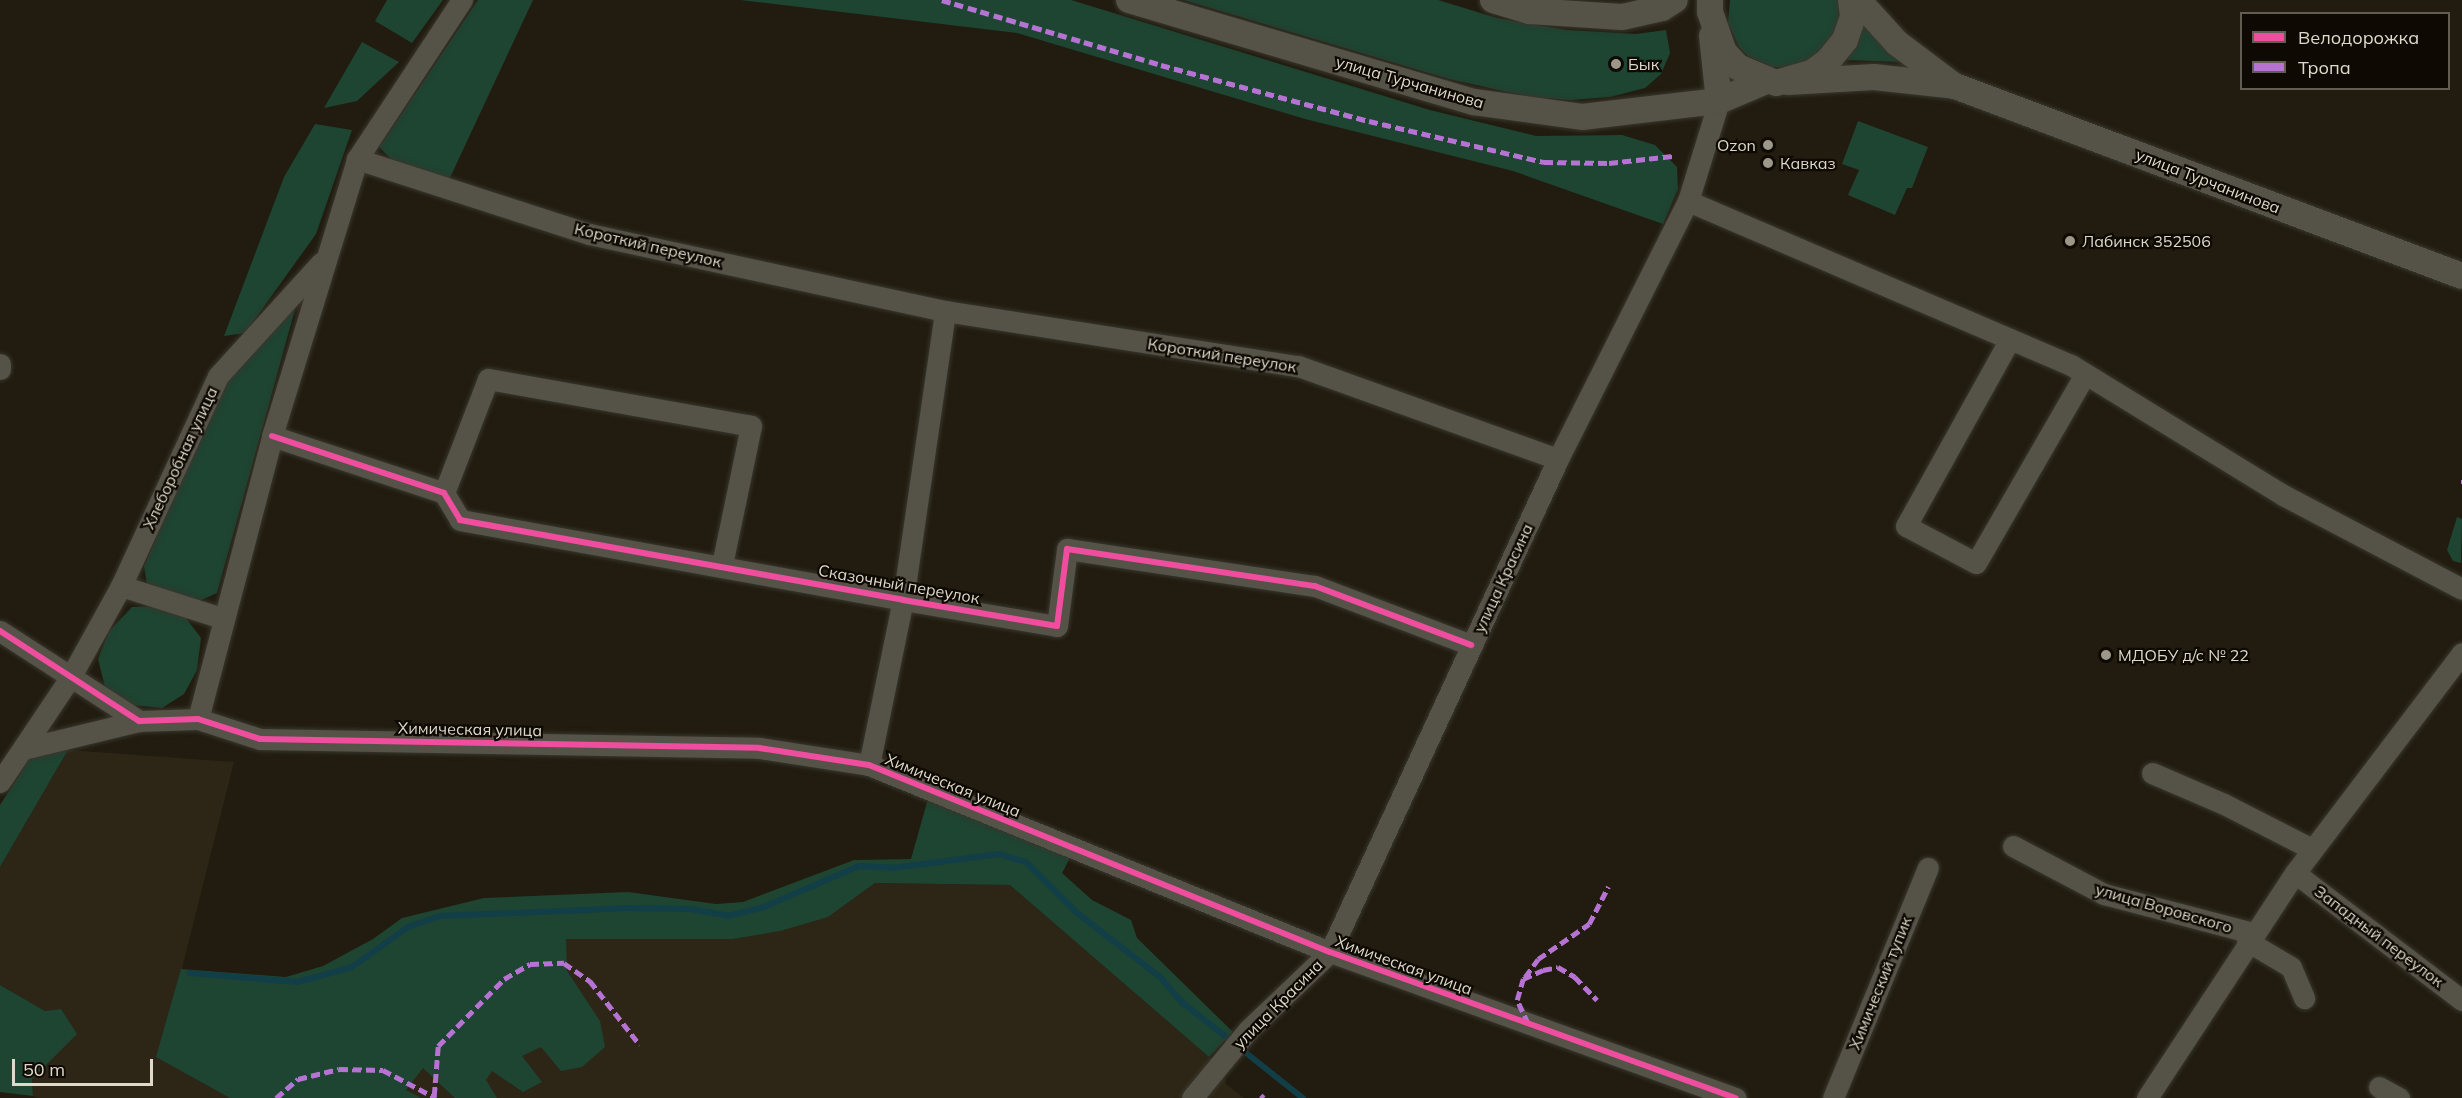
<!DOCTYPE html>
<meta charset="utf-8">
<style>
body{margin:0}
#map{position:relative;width:2462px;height:1098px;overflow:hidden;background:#211c0f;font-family:Mulish,sans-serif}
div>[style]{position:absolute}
.industrial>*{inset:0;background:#2d2616}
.green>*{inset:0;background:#1e4432}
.stream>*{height:6px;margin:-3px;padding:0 3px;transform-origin:3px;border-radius:3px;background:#123e47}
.roads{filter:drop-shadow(0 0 2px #39362d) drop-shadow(0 0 2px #39362d)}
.minor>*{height:21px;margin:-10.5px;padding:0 10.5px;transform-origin:10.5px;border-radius:10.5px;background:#555248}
.tertiary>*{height:26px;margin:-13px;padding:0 13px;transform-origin:13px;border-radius:13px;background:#555248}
.quiet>*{height:4.5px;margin-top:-2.25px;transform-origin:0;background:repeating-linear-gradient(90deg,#b673d3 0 9px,transparent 0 13.5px)}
.cycleway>*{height:6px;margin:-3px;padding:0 3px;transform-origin:3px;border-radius:3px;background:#ef4d9e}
.dots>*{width:16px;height:16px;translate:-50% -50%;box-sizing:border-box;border:3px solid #0e0a03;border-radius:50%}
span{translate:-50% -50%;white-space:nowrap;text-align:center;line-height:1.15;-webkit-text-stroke:4.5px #0e0a03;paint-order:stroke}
.poi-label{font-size:16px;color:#ded9cb}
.left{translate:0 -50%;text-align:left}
.right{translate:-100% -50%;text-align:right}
.street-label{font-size:16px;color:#ded9cb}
.legend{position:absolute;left:2240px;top:12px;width:210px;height:78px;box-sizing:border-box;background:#0e0a03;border:2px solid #615d53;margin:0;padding:8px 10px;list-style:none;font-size:18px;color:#ded9cb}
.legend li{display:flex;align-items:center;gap:12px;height:30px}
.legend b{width:30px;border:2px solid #615d53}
.scale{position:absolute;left:12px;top:1059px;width:141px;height:27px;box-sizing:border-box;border:3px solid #ded9cb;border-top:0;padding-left:8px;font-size:18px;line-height:21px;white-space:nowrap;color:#ded9cb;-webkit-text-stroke:4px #0e0a03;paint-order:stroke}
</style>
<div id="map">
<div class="industrial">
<div style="clip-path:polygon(68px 750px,234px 762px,172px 1008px,485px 939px,733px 939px,828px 917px,875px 883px,1010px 885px,1209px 1057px,1223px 1070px,1226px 1084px,1244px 1098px,39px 1098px,33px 1096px,32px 1079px,45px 1011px,0 985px,0 867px)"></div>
</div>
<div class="green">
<div style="clip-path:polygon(387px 0,443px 0,412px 43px,375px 21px)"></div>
<div style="clip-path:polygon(478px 0,533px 0,448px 182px,396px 164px,379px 147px)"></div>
<div style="clip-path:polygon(740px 0,1071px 0,1430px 110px,1536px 136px,1622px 135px,1655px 145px,1677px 167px,1678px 189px,1663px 224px,1513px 171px,1305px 119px,1017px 33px)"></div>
<div style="clip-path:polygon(1184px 0,1438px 0,1497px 18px,1567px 30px,1636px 34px,1666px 30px,1670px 53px,1661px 74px,1645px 88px,1610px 97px,1571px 100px,1530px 97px,1449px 79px)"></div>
<div style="clip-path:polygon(1730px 0,1838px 0,1839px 21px,1831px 42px,1817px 57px,1794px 67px,1772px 67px,1748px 56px,1739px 47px,1728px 23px)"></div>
<div style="clip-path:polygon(1864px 24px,1902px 62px,1845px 60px)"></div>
<div style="clip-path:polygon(362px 42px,399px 62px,357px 101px,324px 108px)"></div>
<div style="clip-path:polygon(1858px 121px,1928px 147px,1912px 188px,1907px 188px,1895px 215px,1848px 195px,1859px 170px,1842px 164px)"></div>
<div style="clip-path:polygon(315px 124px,352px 130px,316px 234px,245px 333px,224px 336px,284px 177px)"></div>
<div style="clip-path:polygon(297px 302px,217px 593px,199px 601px,147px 585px,144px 566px,223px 385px)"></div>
<div style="clip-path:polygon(2457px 517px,2462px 519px,2461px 563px,2453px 561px,2447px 550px)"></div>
<div style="clip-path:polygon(159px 606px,186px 618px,201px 638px,197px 670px,184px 694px,162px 708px,132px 705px,105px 687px,98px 659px,109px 631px,132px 607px)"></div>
<div style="clip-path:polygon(68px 750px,0 867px,0 805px,30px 758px)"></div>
<div style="clip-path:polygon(929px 795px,1072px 854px,1062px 873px,1092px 900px,1131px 920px,1137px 938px,1233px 1032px,1209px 1057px,1010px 885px,875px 883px,828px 917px,780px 931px,733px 939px,566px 939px,567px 971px,600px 1021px,605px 1047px,582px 1067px,561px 1071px,541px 1047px,522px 1056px,542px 1082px,523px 1092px,492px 1071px,486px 1080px,497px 1098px,455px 1098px,423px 1068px,406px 1090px,421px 1098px,230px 1098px,156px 1057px,181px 969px,286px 977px,323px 966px,373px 939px,402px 918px,484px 898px,628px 892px,716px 904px,743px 902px,854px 860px,911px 859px)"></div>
<div style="clip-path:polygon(0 985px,45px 1011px,61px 1009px,77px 1034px,32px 1079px,33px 1096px,0 1092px)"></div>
</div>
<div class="stream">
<div style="left:190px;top:973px;width:108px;rotate:4.8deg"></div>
<div style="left:298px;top:982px;width:56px;rotate:-15.5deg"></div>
<div style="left:352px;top:967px;width:69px;rotate:-35.5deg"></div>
<div style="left:408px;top:927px;width:34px;rotate:-19deg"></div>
<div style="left:440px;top:916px;width:188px;rotate:-2.4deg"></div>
<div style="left:628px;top:908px;width:62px;rotate:0.9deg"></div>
<div style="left:690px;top:909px;width:39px;rotate:10deg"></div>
<div style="left:728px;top:916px;width:37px;rotate:-14deg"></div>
<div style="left:764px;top:907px;width:103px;rotate:-23.3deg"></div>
<div style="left:859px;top:866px;width:34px;rotate:3deg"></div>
<div style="left:893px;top:868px;width:107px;rotate:-7.5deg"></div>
<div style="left:999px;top:854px;width:28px;rotate:17deg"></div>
<div style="left:1026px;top:862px;width:72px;rotate:45deg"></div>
<div style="left:1077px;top:913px;width:105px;rotate:37.6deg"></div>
<div style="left:1160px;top:977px;width:35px;rotate:49deg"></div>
<div style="left:1183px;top:1003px;width:153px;rotate:38.4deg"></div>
</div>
<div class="roads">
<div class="minor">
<div style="left:357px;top:159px;width:244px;rotate:17.9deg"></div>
<div style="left:589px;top:234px;width:364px;rotate:12.2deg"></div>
<div style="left:945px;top:311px;width:357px;rotate:8.9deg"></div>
<div style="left:1298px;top:366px;width:276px;rotate:19.7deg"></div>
<div style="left:1688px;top:201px;width:417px;rotate:23.2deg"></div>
<div style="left:2071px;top:365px;width:249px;rotate:31.5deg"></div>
<div style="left:2283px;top:495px;width:202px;rotate:27.7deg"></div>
<div style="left:2010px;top:339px;width:214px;rotate:119.1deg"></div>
<div style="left:1906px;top:526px;width:79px;rotate:27.9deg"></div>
<div style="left:1976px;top:563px;width:218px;rotate:-60deg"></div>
<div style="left:0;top:364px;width:5px;rotate:90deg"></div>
<div style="left:272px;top:436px;width:181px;rotate:18.3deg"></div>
<div style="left:444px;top:493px;width:31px;rotate:59deg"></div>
<div style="left:460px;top:520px;width:450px;rotate:10.2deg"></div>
<div style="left:903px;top:600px;width:156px;rotate:9.6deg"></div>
<div style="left:1057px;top:626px;width:78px;rotate:-82.6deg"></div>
<div style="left:1067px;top:549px;width:251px;rotate:8.5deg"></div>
<div style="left:1315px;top:586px;width:167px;rotate:20.7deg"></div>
<div style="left:444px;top:493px;width:122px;rotate:-68.9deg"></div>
<div style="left:488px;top:379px;width:267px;rotate:10.1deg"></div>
<div style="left:751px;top:426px;width:142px;rotate:101.8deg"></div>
<div style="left:121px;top:586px;width:106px;rotate:17.6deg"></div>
<div style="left:0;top:631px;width:166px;rotate:32.9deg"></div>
<div style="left:139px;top:721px;width:59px;rotate:-1.9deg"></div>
<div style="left:198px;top:719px;width:65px;rotate:17.9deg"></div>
<div style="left:260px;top:739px;width:499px;rotate:1deg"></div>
<div style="left:759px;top:748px;width:111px;rotate:8.8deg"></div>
<div style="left:869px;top:765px;width:497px;rotate:22.1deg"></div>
<div style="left:1330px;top:952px;width:431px;rotate:19.8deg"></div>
<div style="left:198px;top:719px;width:293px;rotate:-75.3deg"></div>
<div style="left:272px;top:436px;width:290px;rotate:-72.9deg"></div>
<div style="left:357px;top:159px;width:191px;rotate:-56.6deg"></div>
<div style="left:23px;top:749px;width:119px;rotate:-13.6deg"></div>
<div style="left:869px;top:765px;width:168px;rotate:-78.4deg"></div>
<div style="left:903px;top:600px;width:292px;rotate:-81.7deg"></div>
<div style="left:2152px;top:773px;width:78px;rotate:23.3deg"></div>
<div style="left:2224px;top:804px;width:99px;rotate:27.1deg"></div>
<div style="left:0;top:782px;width:125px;rotate:-56.1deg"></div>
<div style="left:70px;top:678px;width:105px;rotate:-61deg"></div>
<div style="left:121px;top:586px;width:231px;rotate:-65.2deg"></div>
<div style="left:218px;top:376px;width:153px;rotate:-47.7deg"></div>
<div style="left:2013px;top:846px;width:103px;rotate:27.8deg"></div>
<div style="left:2104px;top:894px;width:154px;rotate:14.7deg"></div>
<div style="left:2295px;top:873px;width:210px;rotate:37.3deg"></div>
<div style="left:2247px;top:941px;width:51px;rotate:30.6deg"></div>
<div style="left:2291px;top:967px;width:34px;rotate:67deg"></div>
<div style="left:2379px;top:1087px;width:23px;rotate:29deg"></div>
<div style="left:1192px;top:1098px;width:88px;rotate:-50.5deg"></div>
<div style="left:1248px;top:1030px;width:113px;rotate:-43.6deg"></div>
<div style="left:1330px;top:952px;width:543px;rotate:-65.18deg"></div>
<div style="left:1558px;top:459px;width:289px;rotate:-63.3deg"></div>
<div style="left:1688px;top:201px;width:105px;rotate:-72.8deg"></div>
<div style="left:1833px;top:1098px;width:249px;rotate:-67.6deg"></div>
<div style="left:2147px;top:1098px;width:269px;rotate:-56.7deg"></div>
<div style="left:2295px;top:873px;width:276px;rotate:-52.8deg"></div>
</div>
<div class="tertiary">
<div style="left:1129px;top:0;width:360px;rotate:16.5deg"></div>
<div style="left:1474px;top:102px;width:109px;rotate:7.9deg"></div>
<div style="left:1582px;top:117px;width:138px;rotate:-6.7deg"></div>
<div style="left:1719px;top:101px;width:51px;rotate:-23.1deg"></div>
<div style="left:1493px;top:0;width:38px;rotate:17deg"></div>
<div style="left:1529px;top:11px;width:93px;rotate:3.7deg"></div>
<div style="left:1622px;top:17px;width:41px;rotate:-12.7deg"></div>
<div style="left:1662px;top:8px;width:15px;rotate:-32deg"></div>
<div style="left:1710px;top:0;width:12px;rotate:90deg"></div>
<div style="left:1710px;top:12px;width:42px;rotate:70.7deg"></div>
<div style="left:1724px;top:52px;width:21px;rotate:47deg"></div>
<div style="left:1738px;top:67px;width:41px;rotate:22.8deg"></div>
<div style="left:1776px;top:83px;width:37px;rotate:-16deg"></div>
<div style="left:1812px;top:73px;width:20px;rotate:-37deg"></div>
<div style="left:1828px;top:61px;width:27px;rotate:-51deg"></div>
<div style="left:1845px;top:40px;width:24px;rotate:-71deg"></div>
<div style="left:1853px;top:17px;width:17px;rotate:-97deg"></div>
<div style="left:1858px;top:0;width:58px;rotate:47.8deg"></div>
<div style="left:1897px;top:43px;width:71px;rotate:37deg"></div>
<div style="left:1712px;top:36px;width:65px;rotate:83.9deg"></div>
<div style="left:1788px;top:82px;width:86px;rotate:-3.3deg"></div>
<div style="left:1874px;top:77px;width:81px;rotate:6.3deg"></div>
<div style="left:1955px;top:86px;width:541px;rotate:20.54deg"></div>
</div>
</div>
<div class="quiet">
<div style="left:942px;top:0;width:228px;rotate:16.5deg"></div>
<div style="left:1161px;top:65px;width:215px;rotate:15.1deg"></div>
<div style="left:1369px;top:121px;width:180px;rotate:13.2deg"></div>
<div style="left:1544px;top:162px;width:65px;rotate:0.9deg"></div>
<div style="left:1609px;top:163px;width:64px;rotate:-6.2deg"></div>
<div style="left:2461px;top:482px;width:1px"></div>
<div style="left:1525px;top:977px;width:22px;rotate:-54deg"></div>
<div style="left:1538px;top:959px;width:62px;rotate:-34.5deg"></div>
<div style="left:1589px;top:924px;width:42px;rotate:-62.8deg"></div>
<div style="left:1528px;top:1024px;width:26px;rotate:-115deg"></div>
<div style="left:1517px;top:1000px;width:22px;rotate:-74deg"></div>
<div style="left:1523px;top:979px;width:22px;rotate:-24deg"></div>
<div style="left:1543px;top:970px;width:15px;rotate:-11deg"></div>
<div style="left:1558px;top:967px;width:20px;rotate:30deg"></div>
<div style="left:1575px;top:977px;width:32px;rotate:46deg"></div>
<div style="left:1261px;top:1095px;width:4px;rotate:45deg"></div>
<div style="left:434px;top:1096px;width:50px;rotate:-85.4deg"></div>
<div style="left:438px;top:1046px;width:94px;rotate:-45.4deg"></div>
<div style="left:504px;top:979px;width:30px;rotate:-30deg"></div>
<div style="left:530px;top:964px;width:34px;rotate:-2deg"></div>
<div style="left:564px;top:963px;width:32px;rotate:35deg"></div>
<div style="left:590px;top:981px;width:81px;rotate:52deg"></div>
<div style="left:276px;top:1098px;width:29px;rotate:-41deg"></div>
<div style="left:298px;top:1079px;width:42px;rotate:-13.7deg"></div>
<div style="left:339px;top:1069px;width:44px;rotate:1.3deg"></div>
<div style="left:383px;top:1070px;width:60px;rotate:27.8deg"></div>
</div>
<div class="cycleway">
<div style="left:272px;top:436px;width:181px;rotate:18.3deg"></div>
<div style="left:444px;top:493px;width:31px;rotate:59deg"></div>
<div style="left:460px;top:520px;width:450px;rotate:10.2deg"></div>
<div style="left:903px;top:600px;width:156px;rotate:9.6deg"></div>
<div style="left:1057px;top:626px;width:78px;rotate:-82.6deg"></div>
<div style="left:1067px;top:549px;width:251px;rotate:8.5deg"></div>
<div style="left:1315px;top:586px;width:167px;rotate:20.7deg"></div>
<div style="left:0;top:631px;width:166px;rotate:32.9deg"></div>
<div style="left:139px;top:721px;width:59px;rotate:-1.9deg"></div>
<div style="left:198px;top:719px;width:65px;rotate:17.9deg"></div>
<div style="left:260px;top:739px;width:499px;rotate:1deg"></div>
<div style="left:759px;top:748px;width:111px;rotate:8.8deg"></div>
<div style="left:869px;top:765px;width:497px;rotate:22.1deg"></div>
<div style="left:1330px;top:952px;width:431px;rotate:19.8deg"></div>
</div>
<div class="dots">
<div style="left:1616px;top:64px;background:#9c9789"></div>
<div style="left:1768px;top:145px;background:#9c9789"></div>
<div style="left:1768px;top:163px;background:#9c9789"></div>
<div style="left:2070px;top:241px;background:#9c9789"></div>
<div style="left:2106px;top:655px;background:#9c9789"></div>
</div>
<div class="poi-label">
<span class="left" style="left:1628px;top:64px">Бык</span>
<span class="right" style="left:1756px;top:145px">Ozon</span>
<span class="left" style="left:1780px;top:163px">Кавказ</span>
<span class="left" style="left:2082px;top:241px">Лабинск 352506</span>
<span class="left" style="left:2118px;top:655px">МДОБУ д/с № 22</span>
</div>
<div class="street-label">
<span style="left:1410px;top:82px;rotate:16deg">улица Турчанинова</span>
<span style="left:2208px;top:181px;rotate:21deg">улица Турчанинова</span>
<span style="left:648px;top:245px;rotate:13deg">Короткий переулок</span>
<span style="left:1222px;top:355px;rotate:9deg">Короткий переулок</span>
<span style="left:180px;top:458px;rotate:-65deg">Хлеборобная улица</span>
<span style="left:1503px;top:578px;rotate:-65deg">улица Красина</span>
<span style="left:899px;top:584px;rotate:10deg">Сказочный переулок</span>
<span style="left:470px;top:729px;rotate:1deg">Химическая улица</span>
<span style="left:953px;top:785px;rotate:22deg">Химическая улица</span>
<span style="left:2164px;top:908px;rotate:16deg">улица Воровского</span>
<span style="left:2379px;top:936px;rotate:37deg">Западный переулок</span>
<span style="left:1404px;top:965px;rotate:20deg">Химическая улица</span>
<span style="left:1880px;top:983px;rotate:-68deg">Химический тупик</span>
<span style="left:1278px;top:1004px;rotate:-45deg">улица Красина</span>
</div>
<ul class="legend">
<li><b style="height:8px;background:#ef4d9e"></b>Велодорожка</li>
<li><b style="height:8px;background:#b673d3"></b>Тропа</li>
</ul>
<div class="scale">50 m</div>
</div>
